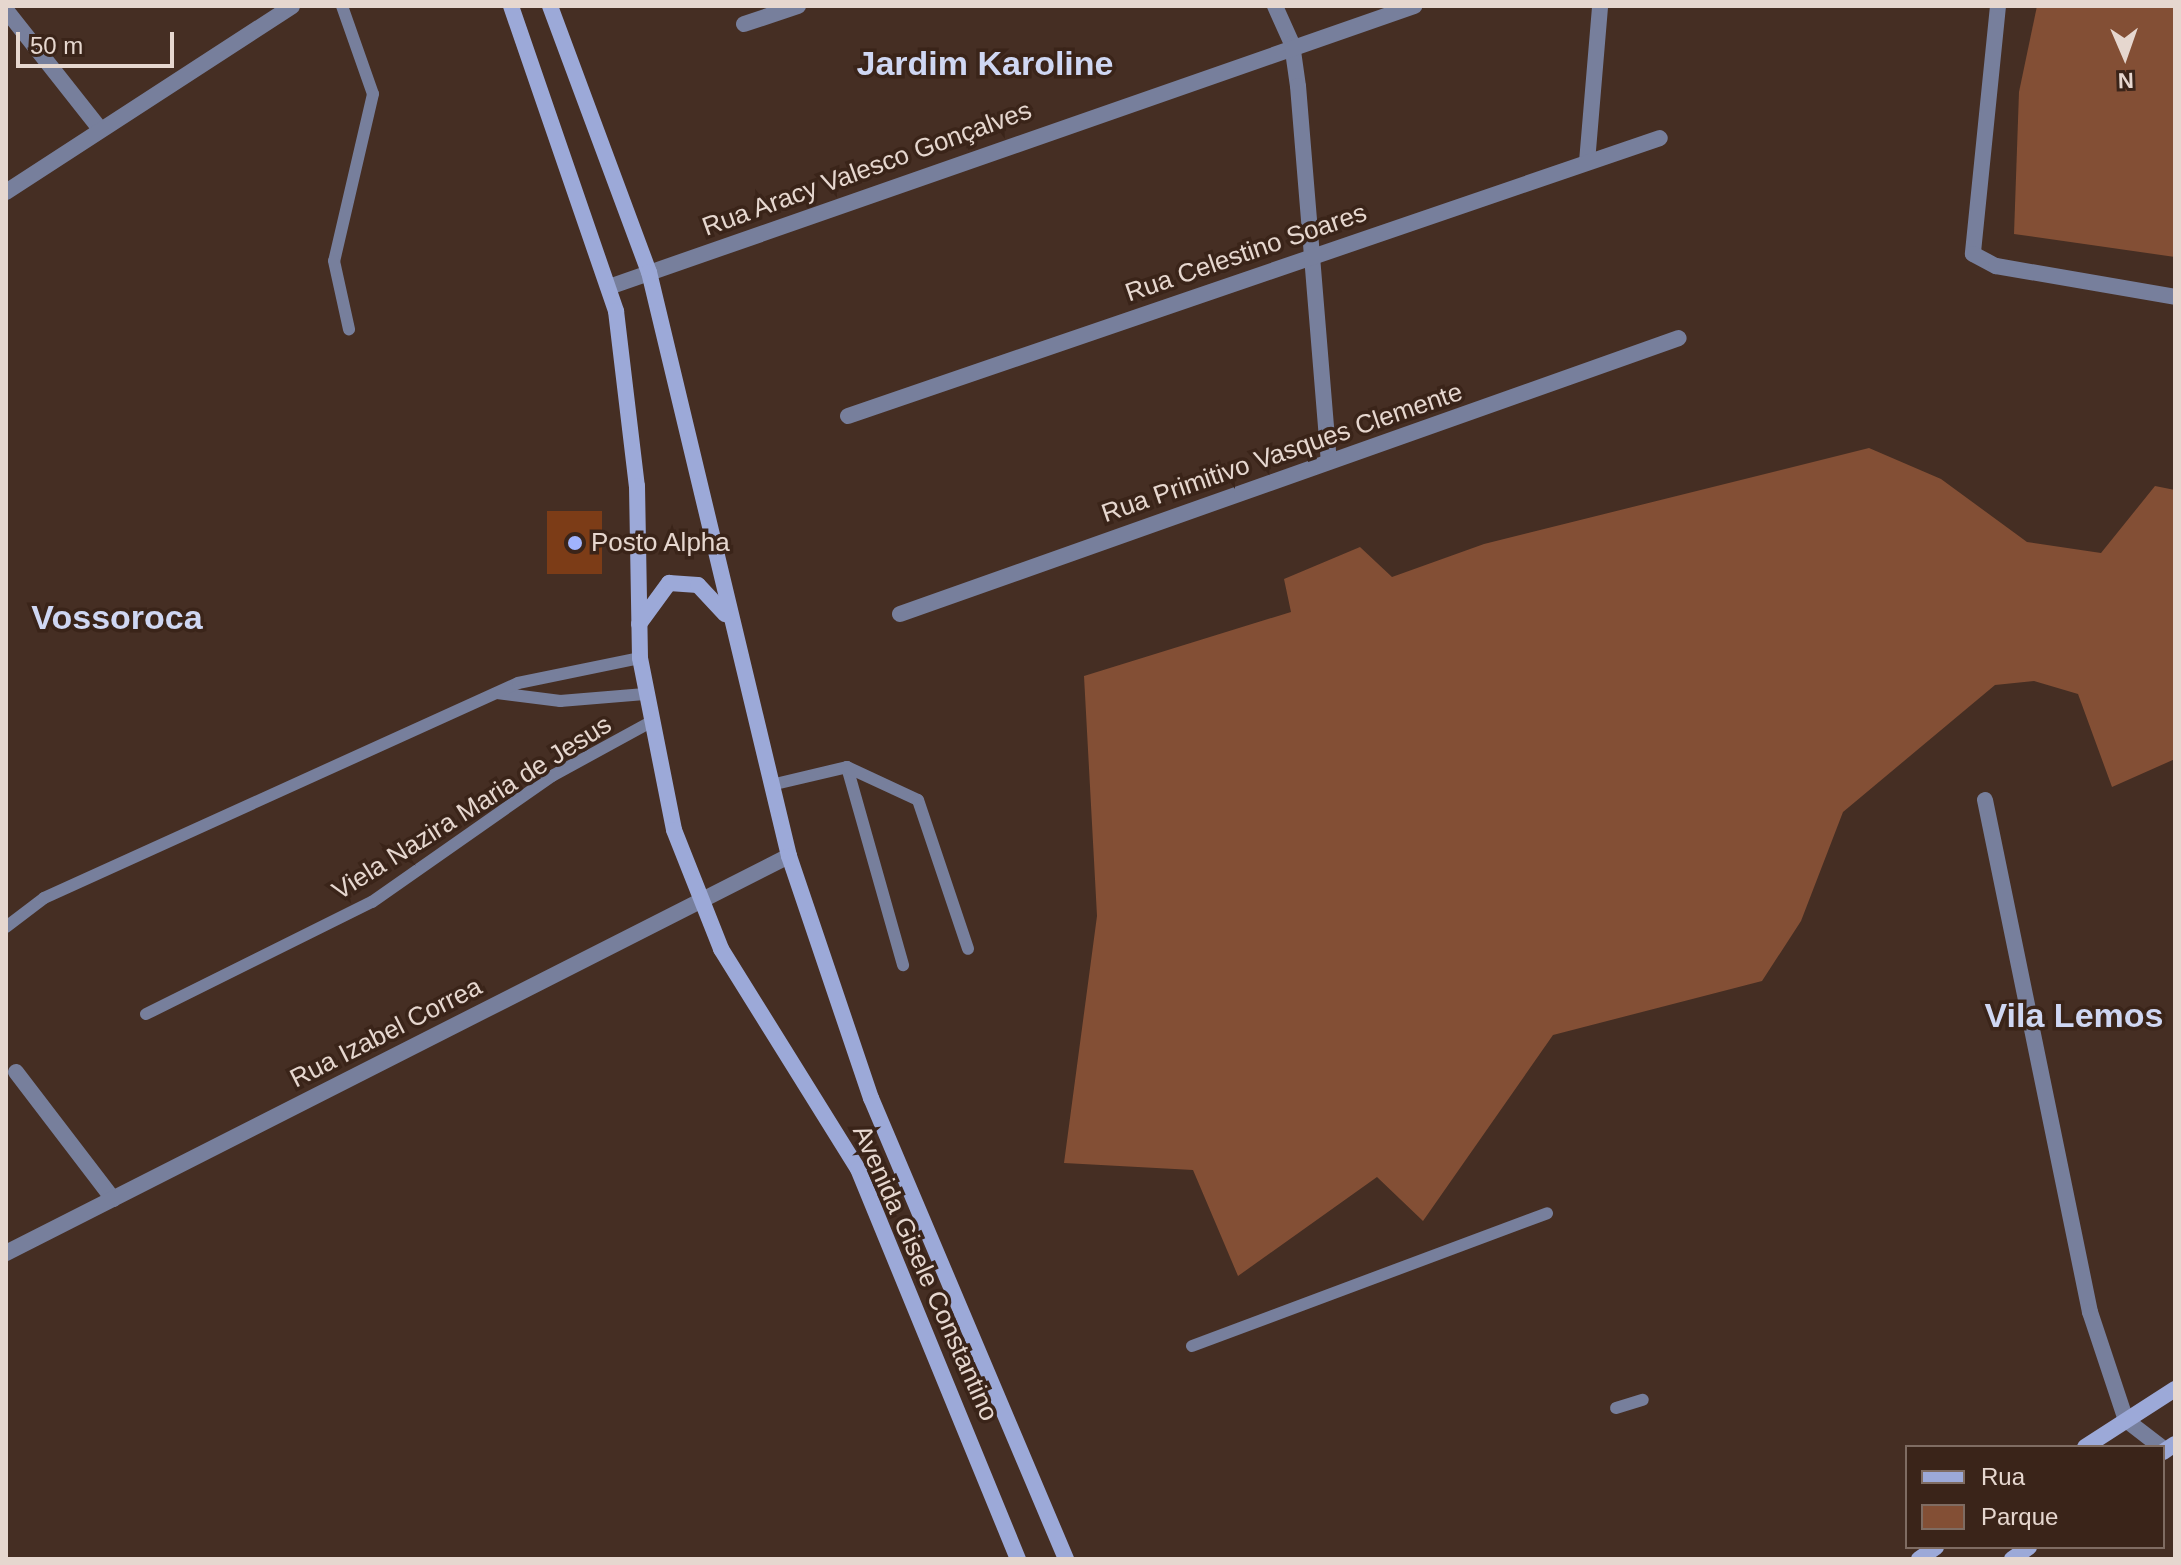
<!DOCTYPE html>
<meta charset="utf-8">
<style>
body{margin:0}
#map{position:relative;width:2181px;height:1565px;overflow:hidden;background:#452e23;font-family:Arial,sans-serif}
div>[style]{position:absolute}
.green>*{inset:0;background:#834f35}
.building>*{inset:0;background:#7c3c17;transform-origin:0 0}
.lane>*{height:12px;margin:-6px;padding:0 6px;transform-origin:6px;border-radius:6px;background:#777f9c}
.street>*{height:16px;margin:-8px;padding:0 8px;transform-origin:8px;border-radius:8px;background:#777f9c}
.secondary>*{height:16px;margin:-8px;padding:0 8px;transform-origin:8px;border-radius:8px;background:#9ca9d8}
.dots>*{width:22px;height:22px;translate:-50% -50%;box-sizing:border-box;border:4px solid #3a2419;border-radius:50%}
span{translate:-50% -50%;white-space:nowrap;text-align:center;line-height:1.15;-webkit-text-stroke:7px #3a2419;paint-order:stroke}
.street-label{font-size:26px;color:#e6d7cf}
.poi-label{font-size:26px;color:#e6d7cf}
.left{translate:0 -50%;text-align:left}
.district-label{font-size:34px;color:#cfd7f3;font-weight:700}
.frame{position:absolute;inset:0;border:8px solid #e6d7cf;pointer-events:none}
.legend{position:absolute;left:1905px;top:1445px;width:260px;height:104px;box-sizing:border-box;background:#3a2419;border:2px solid #7f6c62;margin:0;padding:10px 14px;list-style:none;font-size:24px;color:#e6d7cf}
.legend li{display:flex;align-items:center;gap:16px;height:40px}
.legend b{width:40px;border:2px solid #7f6c62}
.north{position:absolute;left:2085px;top:16px;width:80px;height:80px;-webkit-text-stroke:6px #3a2419;paint-order:stroke;rotate:178deg;font-size:22px;font-weight:700;line-height:32px;text-align:center;color:#e6d7cf}
.north::after{content:'';display:block;margin:auto;width:28px;height:36px;background:#e6d7cf;clip-path:polygon(50% 0,100% 100%,50% 72%,0 100%)}
.scale{position:absolute;left:16px;top:32px;width:158px;height:36px;box-sizing:border-box;border:4px solid #e6d7cf;border-top:0;padding-left:10px;font-size:24px;line-height:28px;white-space:nowrap;color:#e6d7cf;-webkit-text-stroke:6px #3a2419;paint-order:stroke}
</style>
<div id="map">
<div class="green">
<div style="clip-path:polygon(2037px 6px,2175px 6px,2175px 257px,2014px 234px,2019px 92px)"></div>
<div style="clip-path:polygon(1869px 448px,1941px 479px,2027px 542px,2101px 553px,2155px 486px,2175px 490px,2175px 759px,2112px 787px,2078px 694px,2034px 681px,1995px 685px,1843px 812px,1801px 921px,1762px 981px,1553px 1035px,1423px 1221px,1377px 1177px,1238px 1276px,1193px 1170px,1064px 1163px,1097px 916px,1084px 676px,1291px 612px,1284px 579px,1360px 547px,1392px 577px,1484px 544px)"></div>
</div>
<div class="building">
<div style="left:547px;top:511px;width:55px;height:63px"></div>
</div>
<div class="lane">
<div style="left:342px;top:6px;width:93px;rotate:70.6deg"></div>
<div style="left:373px;top:94px;width:171px;rotate:103.1deg"></div>
<div style="left:334px;top:261px;width:70px;rotate:77.6deg"></div>
<div style="left:497px;top:693px;width:64px;rotate:7.2deg"></div>
<div style="left:560px;top:701px;width:85px;rotate:-4.7deg"></div>
<div style="left:847px;top:767px;width:206px;rotate:74.2deg"></div>
<div style="left:771px;top:785px;width:78px;rotate:-13.3deg"></div>
<div style="left:847px;top:767px;width:78px;rotate:24.9deg"></div>
<div style="left:918px;top:800px;width:157px;rotate:71.4deg"></div>
<div style="left:6px;top:927px;width:48px;rotate:-37.3deg"></div>
<div style="left:44px;top:898px;width:520px;rotate:-24.4deg"></div>
<div style="left:518px;top:683px;width:125px;rotate:-11.6deg"></div>
<div style="left:146px;top:1014px;width:252px;rotate:-26.4deg"></div>
<div style="left:372px;top:902px;width:220px;rotate:-35deg"></div>
<div style="left:552px;top:776px;width:111px;rotate:-28.7deg"></div>
<div style="left:1192px;top:1346px;width:379px;rotate:-20.5deg"></div>
<div style="left:1616px;top:1408px;width:28px;rotate:-17deg"></div>
</div>
<div class="street">
<div style="left:1275px;top:6px;width:42px;rotate:65.9deg"></div>
<div style="left:1292px;top:44px;width:42px;rotate:81.9deg"></div>
<div style="left:1298px;top:86px;width:376px;rotate:85.3deg"></div>
<div style="left:1998px;top:6px;width:249px;rotate:95.8deg"></div>
<div style="left:1973px;top:254px;width:26px;rotate:28deg"></div>
<div style="left:1996px;top:266px;width:182px;rotate:9.8deg"></div>
<div style="left:6px;top:10px;width:152px;rotate:51.7deg"></div>
<div style="left:744px;top:24px;width:57px;rotate:-18.4deg"></div>
<div style="left:1587px;top:162px;width:157px;rotate:-85.2deg"></div>
<div style="left:6px;top:192px;width:341px;rotate:-33deg"></div>
<div style="left:609px;top:287px;width:853px;rotate:-19.24deg"></div>
<div style="left:848px;top:416px;width:858px;rotate:-18.9deg"></div>
<div style="left:900px;top:614px;width:826px;rotate:-19.51deg"></div>
<div style="left:1985px;top:800px;width:523px;rotate:78.41deg"></div>
<div style="left:2090px;top:1312px;width:114px;rotate:71.6deg"></div>
<div style="left:2126px;top:1420px;width:44px;rotate:37.6deg"></div>
<div style="left:16px;top:1072px;width:160px;rotate:52.6deg"></div>
<div style="left:6px;top:1253px;width:878px;rotate:-26.89deg"></div>
</div>
<div class="secondary">
<div style="left:511px;top:6px;width:323px;rotate:71deg"></div>
<div style="left:616px;top:311px;width:176px;rotate:83.2deg"></div>
<div style="left:637px;top:486px;width:172px;rotate:89deg"></div>
<div style="left:640px;top:658px;width:175px;rotate:78.8deg"></div>
<div style="left:674px;top:830px;width:128px;rotate:68.4deg"></div>
<div style="left:721px;top:949px;width:259px;rotate:58.1deg"></div>
<div style="left:858px;top:1169px;width:422px;rotate:67.7deg"></div>
<div style="left:550px;top:6px;width:284px;rotate:69.6deg"></div>
<div style="left:649px;top:272px;width:601px;rotate:76.52deg"></div>
<div style="left:789px;top:856px;width:256px;rotate:71.3deg"></div>
<div style="left:871px;top:1098px;width:501px;rotate:67.07deg"></div>
<div style="left:639px;top:624px;width:51px;rotate:-53.8deg"></div>
<div style="left:669px;top:583px;width:29px;rotate:4deg"></div>
<div style="left:698px;top:585px;width:40px;rotate:47deg"></div>
<div style="left:2085px;top:1447px;width:107px;rotate:-32.8deg"></div>
<div style="left:2163px;top:1452px;width:14px;rotate:-34deg"></div>
<div style="left:1919px;top:1559px;width:21px;rotate:-35deg"></div>
<div style="left:2012px;top:1559px;width:21px;rotate:-35deg"></div>
</div>
<div class="dots">
<div style="left:575px;top:543px;background:#a0b3fd"></div>
</div>
<div class="street-label">
<span style="left:867px;top:169px;rotate:-20deg">Rua Aracy Valesco Gonçalves</span>
<span style="left:1246px;top:253px;rotate:-19deg">Rua Celestino Soares</span>
<span style="left:1282px;top:453px;rotate:-19deg">Rua Primitivo Vasques Clemente</span>
<span style="left:472px;top:808px;rotate:-32deg">Viela Nazira Maria de Jesus</span>
<span style="left:386px;top:1033px;rotate:-27deg">Rua Izabel Correa</span>
<span style="left:925px;top:1273px;rotate:66deg">Avenida Gisele Constantino</span>
</div>
<div class="poi-label">
<span class="left" style="left:591px;top:543px">Posto Alpha</span>
</div>
<div class="district-label">
<span style="left:985px;top:64px">Jardim Karoline</span>
<span style="left:117px;top:618px">Vossoroca</span>
<span style="left:2074px;top:1016px">Vila Lemos</span>
</div>
<div class="frame"></div>
<ul class="legend">
<li><b style="height:10px;background:#9ca9d8"></b>Rua</li>
<li><b style="height:22px;background:#834f35"></b>Parque</li>
</ul>
<div class="north">N</div>
<div class="scale">50 m</div>
</div>
